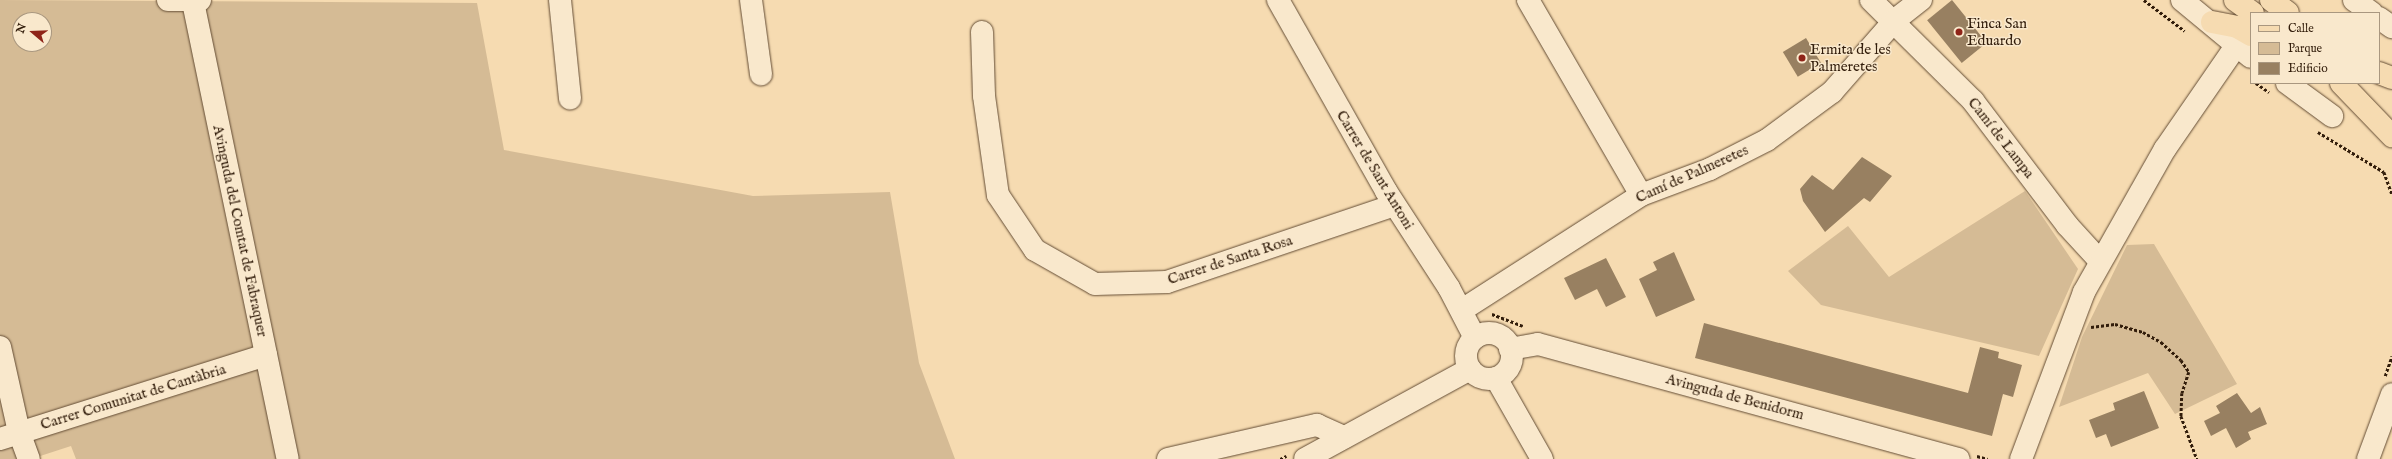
<!DOCTYPE html>
<meta charset="utf-8">
<style>
body{margin:0}
#map{position:relative;width:2392px;height:459px;overflow:hidden;background:#f6dbb1;font-family:"IM FELL English",serif}
div>[style]{position:absolute}
.green>*{inset:0;background:#d5bb95}
.building>*{inset:0;background:#988061;transform-origin:0 0}
.path>*{height:2.5px;margin-top:-1.25px;transform-origin:0;background:repeating-linear-gradient(90deg,#321d0b 0 3px,transparent 0 5px)}
.roads{filter:drop-shadow(0 0 1px #634c34) drop-shadow(0 0 1px #634c34)}
.minor>*{height:22px;margin:-11px;padding:0 11px;transform-origin:11px;border-radius:11px;background:#f9e8cc}
.minor>.ring{margin:-11px;padding:0;box-sizing:content-box;background:none;border:22px solid #f9e8cc;border-radius:50%}
.major>*{height:22px;margin:-11px;padding:0 11px;transform-origin:11px;border-radius:11px;background:#f6dbb1}
.dots>*{width:11px;height:11px;translate:-50% -50%;box-sizing:border-box;border:2px solid #f9e8cc;border-radius:50%}
span{translate:-50% -50%;white-space:nowrap;text-align:center;line-height:1.15;-webkit-text-stroke:3px #f9e8cc;paint-order:stroke}
.poi-label{font-size:15px;color:#321d0b}
.left{translate:0 -50%;text-align:left}
.street-label{font-size:15px;color:#321d0b}
.legend{position:absolute;left:2250px;top:12px;width:130px;height:72px;box-sizing:border-box;background:#f9e8cc;border:1px solid #a9977f;margin:0;padding:5px 7px;list-style:none;font-size:12px;color:#321d0b}
.legend li{display:flex;align-items:center;gap:8px;height:20px}
.legend b{width:20px;border:1px solid #a9977f}
.north{position:absolute;left:12px;top:12px;width:40px;height:40px;box-sizing:border-box;background:#f9e8cc;border:1px solid #a9977f;border-radius:50%;rotate:289deg;font-size:11px;font-weight:700;line-height:16px;text-align:center;color:#321d0b}
.north::after{content:'';display:block;margin:auto;width:14px;height:18px;background:#8f2418;clip-path:polygon(50% 0,100% 100%,50% 72%,0 100%)}
</style>
<div id="map">
<div class="green">
<div style="clip-path:polygon(evenodd,0 0,477px 3px,504px 150px,753px 196px,890px 192px,919px 363px,955px 459px,76px 459px,71px 446px,31px 459px,0 459px,0 0,20px 20px,44px 20px,44px 44px,20px 44px,20px 20px)"></div>
<div style="clip-path:polygon(2025px 191px,2078px 269px,2039px 356px,1821px 305px,1788px 271px,1848px 226px,1889px 277px)"></div>
<div style="clip-path:polygon(2154px 244px,2237px 384px,2175px 414px,2148px 373px,2059px 407px,2082px 337px,2127px 245px)"></div>
</div>
<div class="building">
<div style="left:1952px;top:0;width:55px;height:32px;rotate:51deg"></div>
<div style="left:1806px;top:38px;width:29px;height:27px;rotate:59deg"></div>
<div style="clip-path:polygon(1862px 157px,1892px 176px,1870px 202px,1864px 198px,1825px 232px,1803px 201px,1800px 189px,1812px 175px,1833px 190px)"></div>
<div style="clip-path:polygon(1674px 252px,1695px 300px,1656px 317px,1639px 279px,1657px 270px,1653px 262px)"></div>
<div style="clip-path:polygon(1606px 258px,1626px 297px,1606px 307px,1597px 289px,1575px 300px,1564px 278px)"></div>
<div style="clip-path:polygon(1704px 323px,1968px 393px,1980px 347px,1999px 352px,1998px 358px,2022px 365px,2013px 397px,2003px 394px,1992px 436px,1695px 358px)"></div>
<div style="clip-path:polygon(2144px 391px,2159px 428px,2111px 447px,2106px 434px,2096px 438px,2089px 420px,2115px 410px,2113px 403px)"></div>
<div style="clip-path:polygon(2237px 393px,2251px 413px,2260px 407px,2267px 424px,2248px 432px,2251px 439px,2236px 448px,2226px 428px,2211px 436px,2204px 421px,2220px 413px,2216px 406px)"></div>
</div>
<div class="path">
<div style="left:2144px;top:0;width:51px;rotate:37.1deg"></div>
<div style="left:2256px;top:83px;width:16px;rotate:35deg"></div>
<div style="left:2318px;top:132px;width:77px;rotate:31.2deg"></div>
<div style="left:2384px;top:172px;width:23px;rotate:70deg"></div>
<div style="left:1492px;top:314px;width:33px;rotate:21deg"></div>
<div style="left:2091px;top:327px;width:24px;rotate:-7deg"></div>
<div style="left:2115px;top:324px;width:29px;rotate:16deg"></div>
<div style="left:2143px;top:332px;width:21px;rotate:29deg"></div>
<div style="left:2161px;top:342px;width:27px;rotate:42deg"></div>
<div style="left:2181px;top:360px;width:14px;rotate:56deg"></div>
<div style="left:2189px;top:372px;width:22px;rotate:108deg"></div>
<div style="left:2182px;top:393px;width:23px;rotate:92deg"></div>
<div style="left:2181px;top:416px;width:46px;rotate:69.6deg"></div>
<div style="left:2385px;top:376px;width:21px;rotate:-71deg"></div>
<div style="left:1977px;top:456px;width:11px;rotate:15deg"></div>
<div style="left:1280px;top:459px;width:7px;rotate:-27deg"></div>
</div>
<div class="roads">
<div class="minor">
<div style="left:168px;top:0;width:32px"></div>
<div style="left:560px;top:0;width:99px;rotate:84.2deg"></div>
<div style="left:751px;top:0;width:75px;rotate:82.3deg"></div>
<div style="left:1278px;top:0;width:219px;rotate:60.5deg"></div>
<div style="left:1386px;top:191px;width:116px;rotate:57deg"></div>
<div style="left:1449px;top:288px;width:56px;rotate:62.5deg"></div>
<div style="left:1528px;top:0;width:225px;rotate:59.9deg"></div>
<div style="left:1871px;top:0;width:144px;rotate:44.7deg"></div>
<div style="left:1973px;top:101px;width:156px;rotate:52.8deg"></div>
<div style="left:2067px;top:225px;width:49px;rotate:47.5deg"></div>
<div style="left:2182px;top:0;width:89px;rotate:39.6deg"></div>
<div style="left:2354px;top:0;width:22px;rotate:36deg"></div>
<div style="left:193px;top:2px;width:467px;rotate:78.3deg"></div>
<div style="left:2379px;top:18px;width:16px;rotate:35deg"></div>
<div style="left:982px;top:32px;width:64px;rotate:88.2deg"></div>
<div style="left:984px;top:96px;width:100px;rotate:82deg"></div>
<div style="left:998px;top:195px;width:66px;rotate:56.1deg"></div>
<div style="left:1035px;top:250px;width:69px;rotate:29.5deg"></div>
<div style="left:1095px;top:284px;width:72px;rotate:-1.6deg"></div>
<div style="left:1167px;top:282px;width:240px;rotate:-18.7deg"></div>
<div style="left:2287px;top:83px;width:56px;rotate:36.3deg"></div>
<div style="left:1462px;top:310px;width:213px;rotate:-32.7deg"></div>
<div style="left:1641px;top:195px;width:74px;rotate:-20.6deg"></div>
<div style="left:1710px;top:169px;width:64px;rotate:-27deg"></div>
<div style="left:1767px;top:140px;width:81px;rotate:-36.4deg"></div>
<div style="left:1832px;top:92px;width:96px;rotate:-48.8deg"></div>
<div style="left:1895px;top:20px;width:33px;rotate:-38deg"></div>
<div class="ring" style="left:1466px;top:333px;width:24px;height:24px"></div>
<div style="left:0;top:347px;width:87px;rotate:77.4deg"></div>
<div style="left:19px;top:432px;width:29px;rotate:70deg"></div>
<div style="left:1510px;top:349px;width:28px;rotate:-10deg"></div>
<div style="left:1538px;top:344px;width:436px;rotate:15.3deg"></div>
<div style="left:1496px;top:378px;width:93px;rotate:60.4deg"></div>
<div style="left:0;top:439px;width:279px;rotate:-17.5deg"></div>
<div style="left:1168px;top:459px;width:153px;rotate:-12.9deg"></div>
<div style="left:1317px;top:425px;width:30px;rotate:24deg"></div>
<div style="left:1305px;top:459px;width:188px;rotate:-28.6deg"></div>
<div style="left:2021px;top:459px;width:178px;rotate:-69.3deg"></div>
<div style="left:2084px;top:292px;width:164px;rotate:-60.5deg"></div>
<div style="left:2165px;top:149px;width:125px;rotate:-55.4deg"></div>
<div style="left:2368px;top:459px;width:69px;rotate:-69.7deg"></div>
</div>
<div class="major">
<div style="left:2235px;top:0;width:22px;rotate:36deg"></div>
<div style="left:2271px;top:0;width:21px;rotate:37deg"></div>
<div style="left:2212px;top:22px;width:25px;rotate:11deg"></div>
<div style="left:2237px;top:27px;width:16px;rotate:30deg"></div>
<div style="left:2379px;top:73px;width:14px;rotate:21deg"></div>
<div style="left:2341px;top:83px;width:74px;rotate:46.1deg"></div>
</div>
</div>
<div class="dots">
<div style="left:1959px;top:32px;background:#8f2418"></div>
<div style="left:1802px;top:58px;background:#8f2418"></div>
</div>
<div class="poi-label">
<span class="left" style="left:1967px;top:32px">Finca San<br>Eduardo</span>
<span class="left" style="left:1810px;top:58px">Ermita de les<br>Palmeretes</span>
</div>
<div class="street-label">
<span style="left:2001px;top:138px;rotate:52deg">Camí de Lampa</span>
<span style="left:1375px;top:170px;rotate:59deg">Carrer de Sant Antoni</span>
<span style="left:1692px;top:174px;rotate:-24deg">Camí de Palmeretes</span>
<span style="left:240px;top:231px;rotate:78deg">Avinguda del Comtat de Fabraquer</span>
<span style="left:1230px;top:260px;rotate:-18deg">Carrer de Santa Rosa</span>
<span style="left:133px;top:397px;rotate:-17deg">Carrer Comunitat de Cantàbria</span>
<span style="left:1735px;top:397px;rotate:15deg">Avinguda de Benidorm</span>
</div>
<ul class="legend">
<li><b style="height:5px;background:#f6dbb1"></b>Calle</li>
<li><b style="height:11px;background:#d5bb95"></b>Parque</li>
<li><b style="height:11px;background:#988061"></b>Edificio</li>
</ul>
<div class="north">N</div>
</div>
